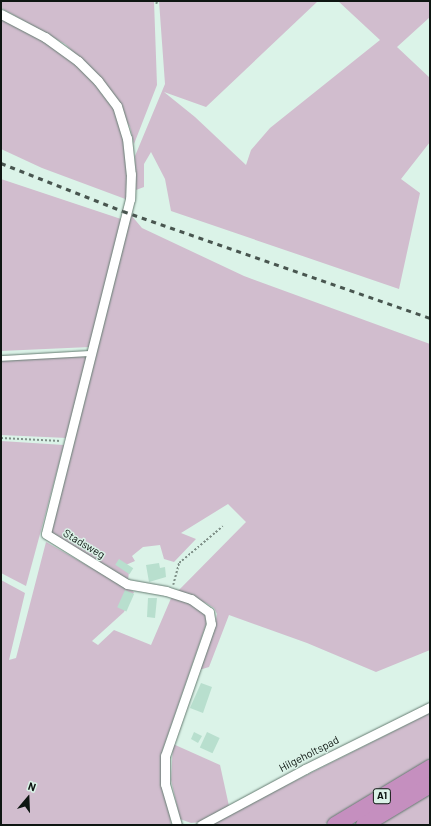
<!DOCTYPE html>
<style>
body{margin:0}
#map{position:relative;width:431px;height:826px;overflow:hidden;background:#dbf3e8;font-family:Barlow,sans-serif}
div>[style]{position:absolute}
.green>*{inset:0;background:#d1bdce}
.building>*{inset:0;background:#b8dfce;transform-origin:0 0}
.path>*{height:1.5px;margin-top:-0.75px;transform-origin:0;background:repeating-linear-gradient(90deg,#7f9088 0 2px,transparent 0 4px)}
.roads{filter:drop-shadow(0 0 1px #657b71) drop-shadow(0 0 1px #657b71)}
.lane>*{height:4.5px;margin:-2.25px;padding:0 2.25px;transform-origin:2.25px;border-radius:2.25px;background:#fff}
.street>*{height:9px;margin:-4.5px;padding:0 4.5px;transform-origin:4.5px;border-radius:4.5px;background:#fff}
.highway>*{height:16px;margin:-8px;padding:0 8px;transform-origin:8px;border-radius:8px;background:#c58fbf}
.rail>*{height:2.5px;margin-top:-1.25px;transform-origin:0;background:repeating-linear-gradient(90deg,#48554f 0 5px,transparent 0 10px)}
span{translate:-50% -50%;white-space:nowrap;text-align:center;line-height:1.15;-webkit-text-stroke:3px #dbf3e8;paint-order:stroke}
.shield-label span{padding:1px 3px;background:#dbf3e8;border:1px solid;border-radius:3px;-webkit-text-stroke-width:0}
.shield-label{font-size:10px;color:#0e1612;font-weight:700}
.street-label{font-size:11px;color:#0e1612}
.frame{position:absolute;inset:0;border:2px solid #0e1612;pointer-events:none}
.north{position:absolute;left:8px;top:778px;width:40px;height:40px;-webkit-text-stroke:3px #dbf3e8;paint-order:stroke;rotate:19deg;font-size:11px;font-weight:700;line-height:16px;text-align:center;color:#0e1612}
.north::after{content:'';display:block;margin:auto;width:14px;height:18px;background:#0e1612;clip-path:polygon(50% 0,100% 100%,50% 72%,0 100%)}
</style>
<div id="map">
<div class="green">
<div style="clip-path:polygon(1px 1px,154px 1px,157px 85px,134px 144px,130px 127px,101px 79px,65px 44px,1px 8px)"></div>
<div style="clip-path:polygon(159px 1px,318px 1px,206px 107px,164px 92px,195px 117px,246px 165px,251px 150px,270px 128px,380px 40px,338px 1px,430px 1px,430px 17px,397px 47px,430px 78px,430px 142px,401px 179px,420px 193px,399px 289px,171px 211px,165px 179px,151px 152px,144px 164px,144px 187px,136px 190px,135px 156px,165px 84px)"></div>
<div style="clip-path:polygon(1px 15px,78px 62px,115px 111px,126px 141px,128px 200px,42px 168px,1px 149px)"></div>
<div style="clip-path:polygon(1px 179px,124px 220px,90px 347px,1px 351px)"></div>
<div style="clip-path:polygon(131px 215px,142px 228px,244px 276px,430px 344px,430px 650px,376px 672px,307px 643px,229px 615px,209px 667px,199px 670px,213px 634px,217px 614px,214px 608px,206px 603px,177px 592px,246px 522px,228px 504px,181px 533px,196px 539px,174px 562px,164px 559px,160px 545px,143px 547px,132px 556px,135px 561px,121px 567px,129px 572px,128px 580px,49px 533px)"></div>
<div style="clip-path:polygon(88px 354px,67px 438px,1px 435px,1px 359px)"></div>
<div style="clip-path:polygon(1px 441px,64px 445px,26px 586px,1px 573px)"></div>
<div style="clip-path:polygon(46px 542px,134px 592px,124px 612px,92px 641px,98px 645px,114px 630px,151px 645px,172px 596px,203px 608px,209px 616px,162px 752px,171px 825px,1px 825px,1px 580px,25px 593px,9px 660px,16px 658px)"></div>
<div style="clip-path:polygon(430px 713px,430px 762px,323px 825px,207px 825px)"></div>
<div style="clip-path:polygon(173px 744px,220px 765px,229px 806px,201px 822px,191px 823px,180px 819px,171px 780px)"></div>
<div style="clip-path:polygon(430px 794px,430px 825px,378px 825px)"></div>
</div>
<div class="building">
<div style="left:119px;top:559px;width:17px;height:7px;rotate:33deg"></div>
<div style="clip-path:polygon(159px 563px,160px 568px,165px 567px,166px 577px,149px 582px,146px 565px)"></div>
<div style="left:125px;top:590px;width:10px;height:19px;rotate:24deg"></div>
<div style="clip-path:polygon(148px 598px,157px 598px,155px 618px,147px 617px)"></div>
<div style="clip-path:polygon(201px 683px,212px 687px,203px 713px,190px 708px)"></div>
<div style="clip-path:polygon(194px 732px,202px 736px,198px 743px,191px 739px)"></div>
<div style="left:207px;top:732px;width:14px;height:17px;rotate:25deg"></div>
</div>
<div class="path">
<div style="left:156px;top:4px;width:3px;rotate:-72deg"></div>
<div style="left:1px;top:438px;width:60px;rotate:2.9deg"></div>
<div style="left:173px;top:585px;width:23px;rotate:-75deg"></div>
<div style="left:179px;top:563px;width:57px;rotate:-40.1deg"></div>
</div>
<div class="roads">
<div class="lane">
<div style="left:1px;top:358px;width:90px;rotate:-3.2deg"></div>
</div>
<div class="street">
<div style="left:1px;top:14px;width:50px;rotate:27.6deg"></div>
<div style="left:45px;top:37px;width:41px;rotate:36deg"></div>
<div style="left:78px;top:61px;width:28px;rotate:45deg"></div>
<div style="left:98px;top:81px;width:31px;rotate:53deg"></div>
<div style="left:117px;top:106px;width:34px;rotate:73deg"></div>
<div style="left:127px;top:138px;width:36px;rotate:84deg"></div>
<div style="left:131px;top:174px;width:25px;rotate:92deg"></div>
<div style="left:130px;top:199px;width:345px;rotate:104.1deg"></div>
<div style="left:46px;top:534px;width:95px;rotate:31.7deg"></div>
<div style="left:127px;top:584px;width:40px;rotate:10deg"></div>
<div style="left:166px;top:591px;width:26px;rotate:18deg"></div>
<div style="left:191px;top:599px;width:22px;rotate:36deg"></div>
<div style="left:209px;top:612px;width:12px;rotate:81deg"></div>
<div style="left:211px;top:624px;width:140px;rotate:109.2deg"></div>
<div style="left:165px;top:756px;width:28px;rotate:90deg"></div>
<div style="left:165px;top:784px;width:43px;rotate:73.7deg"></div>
<div style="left:201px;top:825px;width:118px;rotate:-28.3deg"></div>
<div style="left:305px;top:769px;width:140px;rotate:-26.4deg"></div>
</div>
<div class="highway">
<div style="left:335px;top:825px;width:111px;rotate:-31deg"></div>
<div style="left:364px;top:825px;width:77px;rotate:-31.2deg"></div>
</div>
</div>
<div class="rail">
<div style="left:1px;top:163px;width:131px;rotate:21.5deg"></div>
<div style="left:123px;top:211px;width:325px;rotate:19.2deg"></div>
</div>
<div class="shield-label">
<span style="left:382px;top:796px">A1</span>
</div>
<div class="street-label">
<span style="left:84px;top:544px;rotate:31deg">Stadsweg</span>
<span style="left:309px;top:754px;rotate:-27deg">Hilgeholtspad</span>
</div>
<div class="frame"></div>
<div class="north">N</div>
</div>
